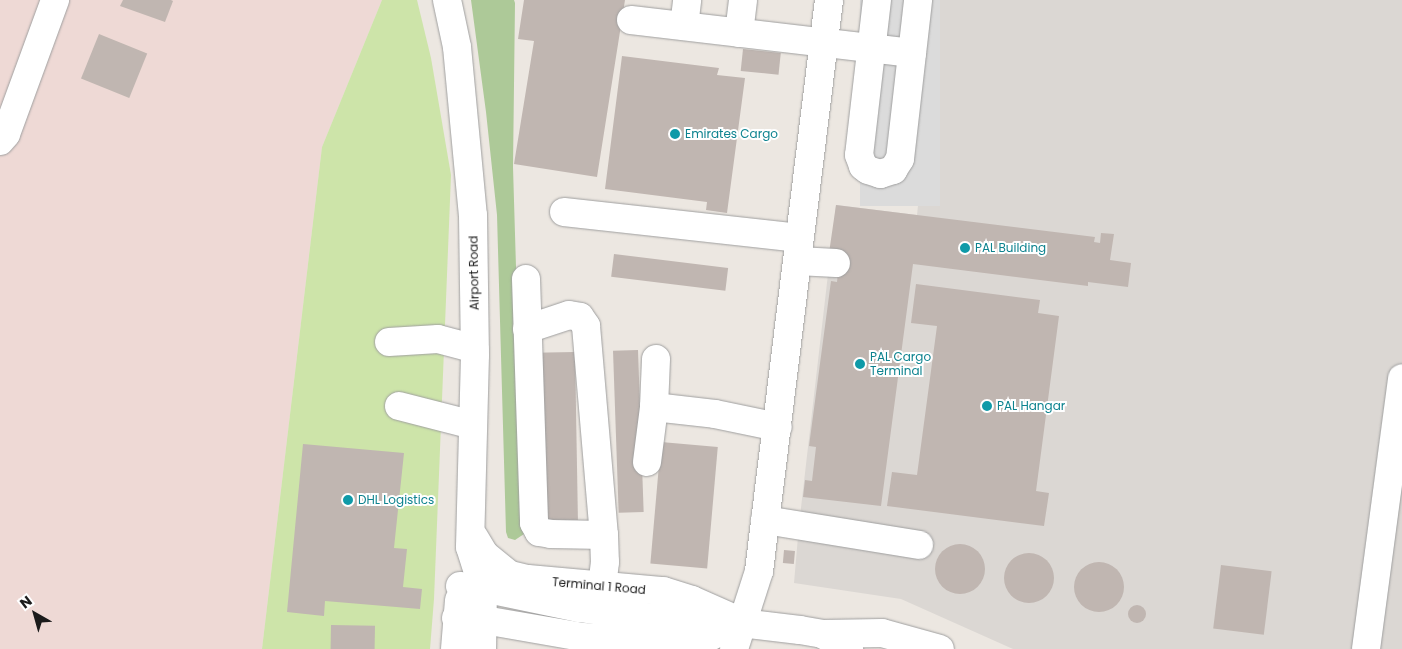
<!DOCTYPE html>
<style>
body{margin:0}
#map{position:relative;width:1402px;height:649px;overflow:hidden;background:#ece7e1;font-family:Poppins,sans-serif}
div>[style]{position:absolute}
.military>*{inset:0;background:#eed9d5}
.airport>*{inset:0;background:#dbd7d3}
.grass>*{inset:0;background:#cde4a9}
.forest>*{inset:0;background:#adc998}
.parking>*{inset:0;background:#dbdbdb;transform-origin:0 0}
.building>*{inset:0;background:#c0b6b1;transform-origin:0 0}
.round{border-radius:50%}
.roads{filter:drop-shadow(0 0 1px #9f9f9f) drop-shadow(0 0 1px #9f9f9f)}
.minor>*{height:28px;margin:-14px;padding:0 14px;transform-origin:14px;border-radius:14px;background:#fff}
.dots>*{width:14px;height:14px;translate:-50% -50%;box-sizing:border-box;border:2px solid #fff;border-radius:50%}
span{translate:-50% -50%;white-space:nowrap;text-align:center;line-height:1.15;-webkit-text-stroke:4px #fff;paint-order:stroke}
.culture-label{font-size:12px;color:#0d838f}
.left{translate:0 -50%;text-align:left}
.street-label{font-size:12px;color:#1b1b1b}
.north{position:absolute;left:10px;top:589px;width:50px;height:50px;-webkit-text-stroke:4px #fff;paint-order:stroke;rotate:322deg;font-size:14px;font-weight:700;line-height:20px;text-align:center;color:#1b1b1b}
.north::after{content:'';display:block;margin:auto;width:18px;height:22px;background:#1b1b1b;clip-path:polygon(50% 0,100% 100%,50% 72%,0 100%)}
</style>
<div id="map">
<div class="military">
<div style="clip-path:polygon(0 0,382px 0,322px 147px,262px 649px,0 649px)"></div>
</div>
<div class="airport">
<div style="clip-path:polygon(940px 0,1402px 0,1402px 649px,1013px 649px,901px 599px,794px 583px,799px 525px,836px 205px,917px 215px)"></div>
</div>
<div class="grass">
<div style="clip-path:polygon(382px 0,417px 0,431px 58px,451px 175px,434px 599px,430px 649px,262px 649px,322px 147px)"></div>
</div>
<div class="forest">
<div style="clip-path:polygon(471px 0,514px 0,515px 3px,513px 167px,524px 534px,515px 540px,508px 538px,506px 532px,497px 215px,486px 112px)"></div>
</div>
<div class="parking">
<div style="left:860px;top:0;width:80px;height:206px"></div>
</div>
<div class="building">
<div style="clip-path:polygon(123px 0,171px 0,173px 1px,165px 22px,120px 6px)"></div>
<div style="clip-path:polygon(524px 0,625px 0,597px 177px,514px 164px,534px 41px,518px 39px)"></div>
<div style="left:99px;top:34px;width:52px;height:48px;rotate:22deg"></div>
<div style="left:743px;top:49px;width:38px;height:22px;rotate:6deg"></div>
<div style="clip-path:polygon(622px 56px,719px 68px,717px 75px,745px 78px,727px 213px,706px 210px,707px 202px,605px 189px)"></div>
<div style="clip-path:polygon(836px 205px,1095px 237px,1094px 242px,1100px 243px,1101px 233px,1114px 234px,1110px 260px,1131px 263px,1128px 287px,1088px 282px,1088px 286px,913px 264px,881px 506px,803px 497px,805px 480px,812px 481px,816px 447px,809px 446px,831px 281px,837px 282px,840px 255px,829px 253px)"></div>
<div style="left:614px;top:254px;width:115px;height:23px;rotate:7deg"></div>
<div style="clip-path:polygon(916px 284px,1040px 300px,1038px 313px,1059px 316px,1036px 491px,1049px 493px,1044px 526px,887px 506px,892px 472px,917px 475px,937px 326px,911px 323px)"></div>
<div style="left:638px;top:350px;width:162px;height:25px;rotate:88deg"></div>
<div style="left:575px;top:352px;width:168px;height:41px;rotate:89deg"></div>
<div style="left:661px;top:442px;width:57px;height:122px;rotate:5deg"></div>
<div style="clip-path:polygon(303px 444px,404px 453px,394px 548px,407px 549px,403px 587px,422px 589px,420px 609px,325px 601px,324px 616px,287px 612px)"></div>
<div class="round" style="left:935px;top:544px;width:50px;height:50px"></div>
<div style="left:784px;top:550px;width:11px;height:13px;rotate:5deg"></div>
<div class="round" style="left:1004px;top:553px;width:50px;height:50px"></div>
<div class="round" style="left:1074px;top:562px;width:50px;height:50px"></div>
<div style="left:1221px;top:565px;width:51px;height:64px;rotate:7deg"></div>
<div class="round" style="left:1128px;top:605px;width:18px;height:18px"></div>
<div style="left:331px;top:625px;width:44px;height:24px;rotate:1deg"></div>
</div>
<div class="roads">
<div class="minor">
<div style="left:447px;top:0;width:48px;rotate:78deg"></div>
<div style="left:457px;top:47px;width:169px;rotate:84.6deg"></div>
<div style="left:473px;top:215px;width:140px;rotate:89.2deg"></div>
<div style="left:475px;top:355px;width:192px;rotate:91.5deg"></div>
<div style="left:470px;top:547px;width:43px;rotate:72.4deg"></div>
<div style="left:483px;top:588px;width:61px;rotate:90.9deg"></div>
<div style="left:877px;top:0;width:156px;rotate:96.6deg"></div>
<div style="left:859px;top:155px;width:12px;rotate:70deg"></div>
<div style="left:863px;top:166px;width:6px;rotate:39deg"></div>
<div style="left:868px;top:170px;width:13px;rotate:18deg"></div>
<div style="left:880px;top:174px;width:14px;rotate:-17deg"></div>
<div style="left:893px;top:170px;width:13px;rotate:-58deg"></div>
<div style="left:900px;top:159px;width:160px;rotate:-83.5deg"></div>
<div style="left:631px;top:20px;width:283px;rotate:6.7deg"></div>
<div style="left:684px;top:26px;width:26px;rotate:-83deg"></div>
<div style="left:739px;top:33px;width:33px;rotate:-83deg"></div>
<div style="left:0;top:141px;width:9px;rotate:-49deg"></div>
<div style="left:6px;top:134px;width:143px;rotate:-69.9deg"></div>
<div style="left:564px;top:212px;width:237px;rotate:6.3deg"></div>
<div style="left:797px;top:261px;width:39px;rotate:3deg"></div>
<div style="left:526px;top:279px;width:244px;rotate:88.1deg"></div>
<div style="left:534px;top:523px;width:10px;rotate:61deg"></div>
<div style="left:539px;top:532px;width:12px;rotate:9deg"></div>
<div style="left:551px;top:534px;width:53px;rotate:1.1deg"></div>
<div style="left:527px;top:329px;width:44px;rotate:-18.4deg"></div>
<div style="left:569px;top:315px;width:11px;rotate:10deg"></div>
<div style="left:580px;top:317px;width:11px;rotate:56deg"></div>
<div style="left:586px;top:326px;width:210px;rotate:85.1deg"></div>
<div style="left:604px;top:535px;width:27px;rotate:88deg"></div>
<div style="left:605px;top:562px;width:24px;rotate:97deg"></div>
<div style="left:389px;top:342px;width:49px;rotate:-3.5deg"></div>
<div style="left:438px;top:339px;width:38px;rotate:15deg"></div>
<div style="left:399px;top:406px;width:76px;rotate:14.4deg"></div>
<div style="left:654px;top:407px;width:61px;rotate:6.5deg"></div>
<div style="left:715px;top:414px;width:64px;rotate:11.7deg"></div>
<div style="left:647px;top:462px;width:55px;rotate:-82.7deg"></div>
<div style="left:654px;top:407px;width:48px;rotate:-87.6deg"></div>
<div style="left:765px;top:520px;width:156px;rotate:9.2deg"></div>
<div style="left:474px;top:537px;width:21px;rotate:59deg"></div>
<div style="left:485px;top:555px;width:32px;rotate:39deg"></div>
<div style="left:510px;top:575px;width:18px;rotate:13deg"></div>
<div style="left:528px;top:579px;width:136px;rotate:5.1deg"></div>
<div style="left:663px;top:591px;width:30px;rotate:17deg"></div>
<div style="left:692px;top:600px;width:39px;rotate:24deg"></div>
<div style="left:460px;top:586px;width:23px;rotate:5deg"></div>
<div style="left:483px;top:588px;width:98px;rotate:11.8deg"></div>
<div style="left:579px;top:608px;width:67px;rotate:7.8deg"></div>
<div style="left:645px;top:617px;width:96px;rotate:3.6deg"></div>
<div style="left:741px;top:623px;width:59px;rotate:6.8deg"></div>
<div style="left:800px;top:630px;width:22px;rotate:10deg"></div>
<div style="left:822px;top:634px;width:31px;rotate:29deg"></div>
<div style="left:456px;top:618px;width:28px;rotate:4deg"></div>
<div style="left:484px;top:620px;width:99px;rotate:9.8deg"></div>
<div style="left:582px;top:637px;width:103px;rotate:2.8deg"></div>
<div style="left:685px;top:642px;width:25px;rotate:-12deg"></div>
<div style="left:709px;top:637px;width:24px;rotate:-24deg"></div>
<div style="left:824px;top:634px;width:58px;rotate:-1deg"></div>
<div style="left:882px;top:633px;width:60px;rotate:15.4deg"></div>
<div style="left:455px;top:649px;width:49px;rotate:-85.3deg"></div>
<div style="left:734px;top:649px;width:82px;rotate:-72.2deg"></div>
<div style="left:759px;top:571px;width:575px;rotate:-83.01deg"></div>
<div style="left:1366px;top:649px;width:273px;rotate:-82.4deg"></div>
</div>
</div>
<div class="dots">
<div style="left:675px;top:134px;background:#0f9aa8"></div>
<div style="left:965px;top:248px;background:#0f9aa8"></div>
<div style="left:860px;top:364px;background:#0f9aa8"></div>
<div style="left:987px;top:406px;background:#0f9aa8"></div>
<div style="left:348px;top:500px;background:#0f9aa8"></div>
</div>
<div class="culture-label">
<span class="left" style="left:685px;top:134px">Emirates Cargo</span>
<span class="left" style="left:975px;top:248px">PAL Building</span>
<span class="left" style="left:870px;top:364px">PAL Cargo<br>Terminal</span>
<span class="left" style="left:997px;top:406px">PAL Hangar</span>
<span class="left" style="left:358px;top:500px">DHL Logistics</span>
</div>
<div class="street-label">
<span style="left:474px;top:273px;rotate:-91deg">Airport Road</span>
<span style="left:599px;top:586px;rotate:5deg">Terminal 1 Road</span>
</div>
<div class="north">N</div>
</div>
